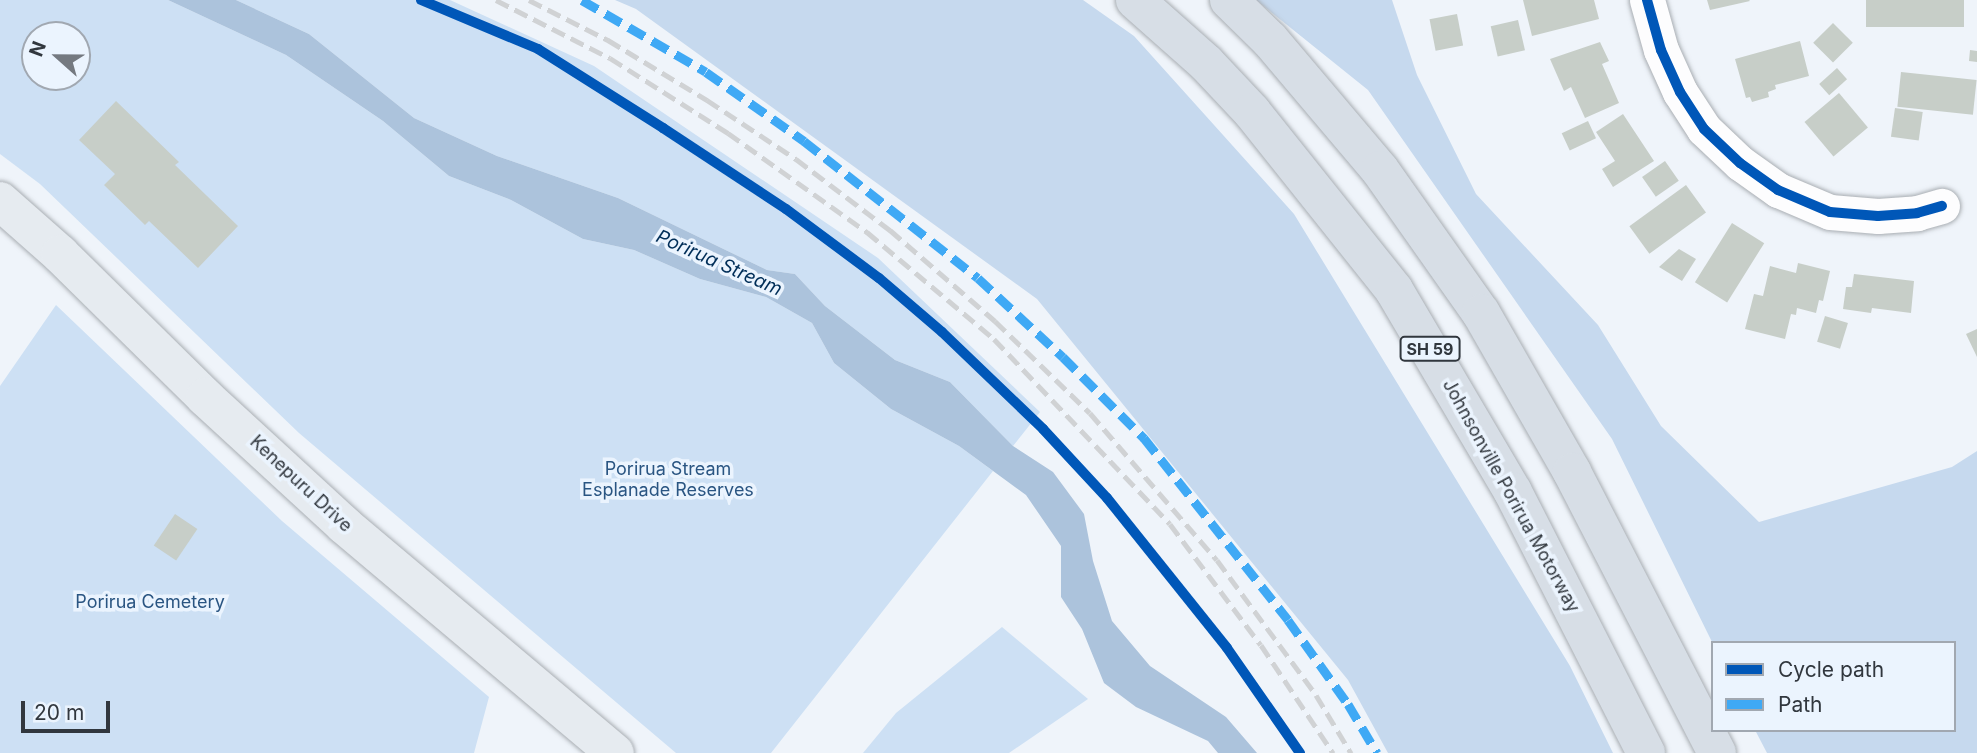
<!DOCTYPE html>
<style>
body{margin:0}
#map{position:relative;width:1977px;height:753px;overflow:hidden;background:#eff4fa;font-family:Inter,sans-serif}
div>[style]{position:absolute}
.green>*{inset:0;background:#cde0f4}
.forest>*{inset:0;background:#c6d9ee}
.water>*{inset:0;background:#acc3dc}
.building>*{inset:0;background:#c7cec8;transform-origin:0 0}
.roads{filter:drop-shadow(0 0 2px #a9aeb3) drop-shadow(0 0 2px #a9aeb3)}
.minor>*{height:35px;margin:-17.5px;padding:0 17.5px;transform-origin:17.5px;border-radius:17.5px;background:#fdfdfe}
.major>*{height:38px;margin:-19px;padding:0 19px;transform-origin:19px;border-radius:19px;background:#e6ebf0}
.highway>*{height:38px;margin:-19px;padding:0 19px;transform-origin:19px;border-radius:19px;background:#d7dee6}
.rail>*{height:5px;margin-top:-2.5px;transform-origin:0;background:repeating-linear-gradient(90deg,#d0d2d4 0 14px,transparent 0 21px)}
.quiet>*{height:9px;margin-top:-4.5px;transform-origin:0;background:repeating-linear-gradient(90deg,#3fa9f5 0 18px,transparent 0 27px)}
.cycleway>*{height:10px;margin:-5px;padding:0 5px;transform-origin:5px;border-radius:5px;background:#0057b8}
span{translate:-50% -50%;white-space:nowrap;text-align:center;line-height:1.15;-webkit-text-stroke:7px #ebf4fe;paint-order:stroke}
.shield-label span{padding:2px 5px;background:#ebf4fe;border:2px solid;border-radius:5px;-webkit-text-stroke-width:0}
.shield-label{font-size:16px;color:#31373e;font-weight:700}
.park-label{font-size:18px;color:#2a5582}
.street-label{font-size:18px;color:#31373e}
.water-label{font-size:19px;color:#002e58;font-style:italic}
.legend{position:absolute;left:1711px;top:641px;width:245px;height:91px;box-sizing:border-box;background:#ebf4fe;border:2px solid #a1a8b1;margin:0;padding:9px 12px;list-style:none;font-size:21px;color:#31373e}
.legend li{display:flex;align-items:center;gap:14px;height:35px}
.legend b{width:35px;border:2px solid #a1a8b1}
.north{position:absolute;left:21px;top:21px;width:70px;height:70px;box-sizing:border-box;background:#ebf4fe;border:2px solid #a1a8b1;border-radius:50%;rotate:291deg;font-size:19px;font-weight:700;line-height:28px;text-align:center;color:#31373e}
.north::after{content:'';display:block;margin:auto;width:24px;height:32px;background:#747980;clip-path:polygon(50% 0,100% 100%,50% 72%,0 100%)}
.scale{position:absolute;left:21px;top:701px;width:89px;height:32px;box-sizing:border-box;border:4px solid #31373e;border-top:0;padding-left:9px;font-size:21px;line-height:24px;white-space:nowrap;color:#31373e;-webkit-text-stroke:5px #ebf4fe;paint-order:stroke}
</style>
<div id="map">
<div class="green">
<div style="clip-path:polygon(evenodd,0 0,168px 0,286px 55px,383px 121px,449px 176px,511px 200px,583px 239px,634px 250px,700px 279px,766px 297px,812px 323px,834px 363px,891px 409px,959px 446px,993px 471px,771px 753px,676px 753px,299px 433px,40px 184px,0 154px,0 0,35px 35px,77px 35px,77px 77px,35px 77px,35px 35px)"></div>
<div style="clip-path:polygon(236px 0,450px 0,594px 66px,878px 258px,1040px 412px,1013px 446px,950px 382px,895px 360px,825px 306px,795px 274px,767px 270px,618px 198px,497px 156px,414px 118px,309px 34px)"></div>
<div style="clip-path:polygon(56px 305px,282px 521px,489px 697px,474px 753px,0 753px,0 386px)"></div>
<div style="clip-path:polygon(1002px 627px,1088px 699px,1009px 753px,863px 753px,896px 713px)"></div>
</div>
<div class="forest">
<div style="clip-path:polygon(615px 0,1083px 0,1134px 36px,1294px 214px,1570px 666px,1613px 753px,1388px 753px,1348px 680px,1037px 299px,636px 9px)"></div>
<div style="clip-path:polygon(1256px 0,1392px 0,1417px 75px,1476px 194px,1598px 325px,1661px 426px,1759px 522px,1952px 467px,1977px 451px,1977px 753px,1767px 753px,1755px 730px,1954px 730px,1954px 643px,1713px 644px,1612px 439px,1368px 90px)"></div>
</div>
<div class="water">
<div style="clip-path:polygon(168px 0,236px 0,309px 34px,414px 118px,497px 156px,618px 198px,767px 270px,795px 274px,825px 306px,895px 360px,950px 382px,1013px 446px,1053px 472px,1084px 514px,1093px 561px,1112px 621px,1150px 666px,1226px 717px,1257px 753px,1218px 753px,1208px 741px,1136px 707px,1104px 683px,1082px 629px,1061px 597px,1061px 546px,1026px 495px,959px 446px,891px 409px,834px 363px,812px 323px,766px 297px,700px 279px,634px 250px,583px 239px,511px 200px,449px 176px,383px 121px,286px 55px)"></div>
</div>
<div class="building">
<div style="clip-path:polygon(1523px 0,1594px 0,1599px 19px,1532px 36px)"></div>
<div style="clip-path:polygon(1707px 0,1749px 0,1750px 1px,1710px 10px)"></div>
<div style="left:1866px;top:0;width:98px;height:27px"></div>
<div style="left:1457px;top:14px;width:32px;height:28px;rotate:79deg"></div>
<div style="left:1518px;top:20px;width:31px;height:28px;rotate:77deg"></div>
<div style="left:1833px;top:23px;width:28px;height:28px;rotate:45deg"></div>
<div style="clip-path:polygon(1800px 41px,1809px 76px,1775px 85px,1776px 89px,1768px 92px,1769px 97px,1752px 102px,1750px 97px,1746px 98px,1735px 59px)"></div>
<div style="clip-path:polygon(1600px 42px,1609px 61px,1602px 64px,1619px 103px,1585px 118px,1571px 87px,1564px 91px,1550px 59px)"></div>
<div style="clip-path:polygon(1970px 50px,1977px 51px,1977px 62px,1969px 61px)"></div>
<div style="left:1837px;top:68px;width:15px;height:24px;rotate:48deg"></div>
<div style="left:1901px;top:72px;width:76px;height:35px;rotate:6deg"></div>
<div style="left:1839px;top:93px;width:45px;height:45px;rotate:50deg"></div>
<div style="clip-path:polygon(116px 101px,179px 162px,175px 165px,238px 226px,198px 268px,149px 221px,145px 225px,104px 185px,115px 174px,79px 140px)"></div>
<div style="left:1895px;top:108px;width:28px;height:29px;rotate:8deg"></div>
<div style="clip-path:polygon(1623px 114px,1654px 161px,1613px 187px,1602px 169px,1615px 161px,1596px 132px)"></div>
<div style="left:1588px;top:121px;width:19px;height:29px;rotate:65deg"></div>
<div style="left:1665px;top:161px;width:24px;height:28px;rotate:55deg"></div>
<div style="left:1686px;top:185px;width:34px;height:70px;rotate:54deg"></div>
<div style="left:1732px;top:223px;width:38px;height:70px;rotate:32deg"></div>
<div style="clip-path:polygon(1679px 249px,1696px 259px,1682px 281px,1659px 267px)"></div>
<div style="clip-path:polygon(1798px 263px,1830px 271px,1823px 301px,1819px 300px,1816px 313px,1797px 308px,1796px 315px,1791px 314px,1785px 339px,1745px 329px,1754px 294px,1763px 296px,1770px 266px,1796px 273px)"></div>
<div style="clip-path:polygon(1854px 274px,1914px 281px,1911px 313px,1872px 308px,1871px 313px,1843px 309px,1846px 287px,1852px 287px)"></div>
<div style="left:1825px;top:316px;width:24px;height:27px;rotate:17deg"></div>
<div style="clip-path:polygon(1977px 329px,1977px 357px,1966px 334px)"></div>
<div style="left:175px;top:514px;width:27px;height:38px;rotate:34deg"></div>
</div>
<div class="roads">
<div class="minor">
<div style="left:1647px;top:0;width:52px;rotate:74.4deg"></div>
<div style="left:1661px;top:50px;width:46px;rotate:65.7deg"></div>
<div style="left:1680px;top:92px;width:44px;rotate:57deg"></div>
<div style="left:1704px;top:129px;width:50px;rotate:43.4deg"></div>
<div style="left:1740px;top:163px;width:47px;rotate:35.4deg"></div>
<div style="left:1778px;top:190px;width:56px;rotate:22.9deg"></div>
<div style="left:1830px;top:212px;width:48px;rotate:4.8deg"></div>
<div style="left:1878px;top:216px;width:39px;rotate:-4deg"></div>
<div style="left:1917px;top:213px;width:26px;rotate:-16deg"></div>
</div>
<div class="major">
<div style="left:0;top:201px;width:80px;rotate:41.5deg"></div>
<div style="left:60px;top:254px;width:204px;rotate:44.6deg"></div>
<div style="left:205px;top:397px;width:189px;rotate:42.6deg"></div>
<div style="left:344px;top:525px;width:354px;rotate:40.1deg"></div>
</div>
<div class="highway">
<div style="left:1135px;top:0;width:95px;rotate:41.6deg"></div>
<div style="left:1206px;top:63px;width:67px;rotate:46.8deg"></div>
<div style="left:1252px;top:112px;width:228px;rotate:51.4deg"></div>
<div style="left:1394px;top:290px;width:234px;rotate:59.5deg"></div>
<div style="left:1513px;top:492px;width:293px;rotate:63deg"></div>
<div style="left:1229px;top:0;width:57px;rotate:44.3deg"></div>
<div style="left:1270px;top:40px;width:170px;rotate:49.8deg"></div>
<div style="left:1380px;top:170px;width:175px;rotate:54.8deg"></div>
<div style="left:1481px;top:313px;width:183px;rotate:60.2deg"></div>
<div style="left:1572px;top:472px;width:316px;rotate:62.7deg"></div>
</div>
</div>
<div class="rail">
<div style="left:496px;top:0;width:128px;rotate:27deg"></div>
<div style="left:610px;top:58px;width:140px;rotate:32.4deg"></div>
<div style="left:728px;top:133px;width:171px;rotate:35.5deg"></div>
<div style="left:867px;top:232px;width:166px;rotate:40.1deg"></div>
<div style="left:994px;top:339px;width:255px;rotate:46.4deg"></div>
<div style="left:1170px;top:524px;width:151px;rotate:53.1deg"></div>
<div style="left:1261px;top:645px;width:130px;rotate:56.3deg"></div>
<div style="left:529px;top:0;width:89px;rotate:26.9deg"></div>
<div style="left:608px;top:40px;width:116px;rotate:31.2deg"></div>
<div style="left:707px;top:100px;width:107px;rotate:33.5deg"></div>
<div style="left:796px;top:159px;width:118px;rotate:37.1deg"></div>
<div style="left:890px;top:230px;width:139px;rotate:40.9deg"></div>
<div style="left:995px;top:321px;width:132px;rotate:44.1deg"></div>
<div style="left:1090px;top:413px;width:194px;rotate:49.2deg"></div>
<div style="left:1217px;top:560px;width:167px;rotate:53.7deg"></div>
<div style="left:1316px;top:695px;width:68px;rotate:58.9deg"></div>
</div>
<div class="quiet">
<div style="left:582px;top:0;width:143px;rotate:30.1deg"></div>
<div style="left:706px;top:72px;width:120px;rotate:35.1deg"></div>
<div style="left:804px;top:141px;width:221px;rotate:38.2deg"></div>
<div style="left:978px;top:278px;width:116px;rotate:42.9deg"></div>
<div style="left:1063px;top:357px;width:115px;rotate:45deg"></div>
<div style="left:1144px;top:438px;width:232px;rotate:51.6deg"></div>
<div style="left:1288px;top:620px;width:103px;rotate:54.5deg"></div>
<div style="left:1348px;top:704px;width:57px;rotate:59.4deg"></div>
</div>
<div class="cycleway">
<div style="left:421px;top:0;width:127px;rotate:22.7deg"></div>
<div style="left:538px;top:49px;width:148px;rotate:32.3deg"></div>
<div style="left:663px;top:128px;width:147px;rotate:33.4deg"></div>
<div style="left:786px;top:209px;width:116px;rotate:36.6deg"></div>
<div style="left:879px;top:278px;width:83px;rotate:40.6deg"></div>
<div style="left:942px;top:332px;width:140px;rotate:43.8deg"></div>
<div style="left:1043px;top:429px;width:94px;rotate:47.2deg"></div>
<div style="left:1107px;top:498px;width:192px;rotate:51.3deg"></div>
<div style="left:1227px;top:648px;width:128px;rotate:55.2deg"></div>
<div style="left:1647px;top:0;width:52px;rotate:74.4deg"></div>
<div style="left:1661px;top:50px;width:46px;rotate:65.7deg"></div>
<div style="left:1680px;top:92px;width:44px;rotate:57deg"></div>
<div style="left:1704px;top:129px;width:50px;rotate:43.4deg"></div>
<div style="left:1740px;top:163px;width:47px;rotate:35.4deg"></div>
<div style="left:1778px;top:190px;width:56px;rotate:22.9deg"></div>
<div style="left:1830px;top:212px;width:48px;rotate:4.8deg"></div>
<div style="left:1878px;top:216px;width:39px;rotate:-4deg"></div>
<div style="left:1917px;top:213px;width:26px;rotate:-16deg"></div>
</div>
<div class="shield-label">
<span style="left:1430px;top:349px">SH 59</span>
</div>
<div class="park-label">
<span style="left:668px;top:480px">Porirua Stream<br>Esplanade Reserves</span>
<span style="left:150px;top:602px">Porirua Cemetery</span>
</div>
<div class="street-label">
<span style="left:301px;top:484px;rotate:43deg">Kenepuru Drive</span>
<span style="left:1511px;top:496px;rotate:61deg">Johnsonville Porirua Motorway</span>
</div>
<div class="water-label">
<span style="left:719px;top:263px;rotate:24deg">Porirua Stream</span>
</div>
<ul class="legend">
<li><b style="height:9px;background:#0057b8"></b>Cycle path</li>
<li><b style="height:9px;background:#3fa9f5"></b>Path</li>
</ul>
<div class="north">N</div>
<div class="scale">20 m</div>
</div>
